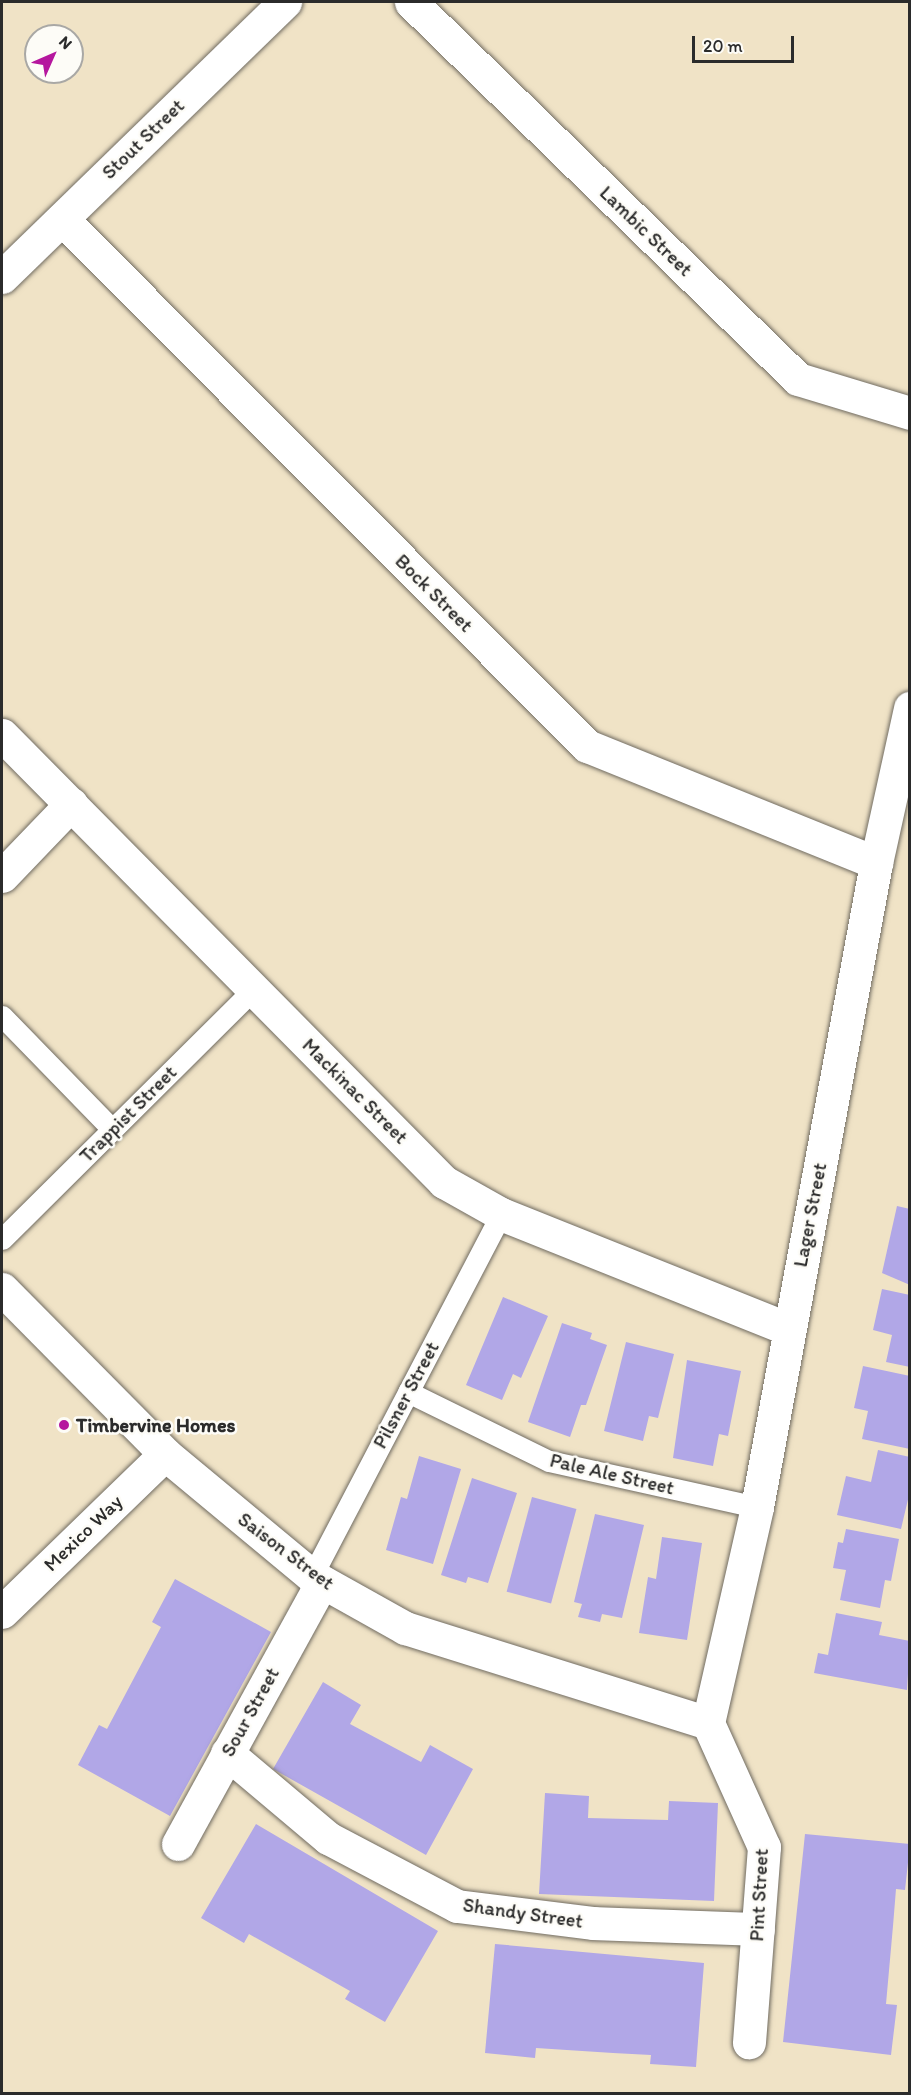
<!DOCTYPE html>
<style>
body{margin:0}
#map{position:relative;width:911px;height:2095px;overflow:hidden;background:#f0e3c6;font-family:Itim,sans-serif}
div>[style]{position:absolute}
.building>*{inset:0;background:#b1a7e7;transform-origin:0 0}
.roads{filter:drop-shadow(0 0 2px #706b61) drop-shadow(0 0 2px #706b61)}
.service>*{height:21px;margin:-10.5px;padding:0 10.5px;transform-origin:10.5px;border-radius:10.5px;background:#fff}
.minor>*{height:33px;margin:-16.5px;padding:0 16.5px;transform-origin:16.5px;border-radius:16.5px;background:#fff}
.dots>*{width:16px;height:16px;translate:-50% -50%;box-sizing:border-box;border:3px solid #fdfcf7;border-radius:50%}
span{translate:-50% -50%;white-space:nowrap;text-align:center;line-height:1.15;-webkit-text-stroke:5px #fdfcf7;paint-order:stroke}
.street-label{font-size:20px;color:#2b2b2b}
.poi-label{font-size:20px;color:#2b2b2b;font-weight:700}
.left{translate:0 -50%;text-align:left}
.frame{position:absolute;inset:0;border:3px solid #2b2b2b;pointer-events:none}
.north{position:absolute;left:24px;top:24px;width:60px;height:60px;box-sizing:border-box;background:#fdfcf7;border:2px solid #a9a8a5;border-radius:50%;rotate:45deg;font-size:16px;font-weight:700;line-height:24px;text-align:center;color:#2b2b2b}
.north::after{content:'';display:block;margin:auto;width:21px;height:27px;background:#b5179e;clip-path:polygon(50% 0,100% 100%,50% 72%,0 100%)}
.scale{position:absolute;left:692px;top:36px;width:102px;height:27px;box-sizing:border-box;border:3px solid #2b2b2b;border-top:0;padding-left:8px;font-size:18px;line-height:21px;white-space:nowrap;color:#2b2b2b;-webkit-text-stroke:4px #fdfcf7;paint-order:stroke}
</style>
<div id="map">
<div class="building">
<div style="clip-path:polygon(897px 1206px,910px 1209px,910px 1285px,882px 1273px)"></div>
<div style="clip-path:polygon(882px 1289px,910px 1295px,910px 1367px,886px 1362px,892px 1335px,873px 1330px)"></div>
<div style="clip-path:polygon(503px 1297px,548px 1316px,521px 1378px,513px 1374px,502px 1400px,466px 1385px)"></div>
<div style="clip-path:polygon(562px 1323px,592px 1333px,590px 1339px,607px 1345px,586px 1405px,581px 1405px,570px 1437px,528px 1422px)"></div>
<div style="clip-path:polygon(626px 1342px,674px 1354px,658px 1418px,649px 1416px,643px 1441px,604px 1431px)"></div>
<div style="clip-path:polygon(687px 1360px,741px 1371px,728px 1436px,719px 1434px,713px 1466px,673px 1458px)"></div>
<div style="clip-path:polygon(863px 1366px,910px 1376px,910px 1449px,862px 1439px,868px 1411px,854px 1408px)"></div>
<div style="clip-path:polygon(878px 1450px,910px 1457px,910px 1491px,901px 1529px,837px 1515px,846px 1476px,871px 1482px)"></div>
<div style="clip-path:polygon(419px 1456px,461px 1469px,433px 1564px,386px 1550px,401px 1497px,407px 1499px)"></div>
<div style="clip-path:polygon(472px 1478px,517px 1493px,488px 1583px,468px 1577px,466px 1583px,441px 1575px)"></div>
<div style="left:532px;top:1497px;width:46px;height:98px;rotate:15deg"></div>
<div style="clip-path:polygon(595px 1514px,644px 1525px,622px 1618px,602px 1614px,600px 1622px,578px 1617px,582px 1604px,574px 1602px)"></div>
<div style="clip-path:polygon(846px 1529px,899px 1539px,891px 1581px,885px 1580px,880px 1608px,840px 1600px,846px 1570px,833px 1568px,838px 1542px,843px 1543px)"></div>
<div style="clip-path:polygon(662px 1537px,702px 1543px,687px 1640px,639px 1633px,648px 1577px,656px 1579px)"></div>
<div style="clip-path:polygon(175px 1579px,271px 1632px,170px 1816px,78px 1765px,99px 1725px,107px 1729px,161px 1627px,152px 1622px)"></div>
<div style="clip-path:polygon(836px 1613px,882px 1622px,879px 1635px,910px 1641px,907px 1690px,814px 1673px,818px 1653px,828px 1655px)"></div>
<div style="clip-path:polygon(323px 1682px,361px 1705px,350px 1724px,421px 1762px,430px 1745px,473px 1769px,426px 1855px,273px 1769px)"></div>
<div style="clip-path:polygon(545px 1793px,589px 1796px,588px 1818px,668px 1820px,669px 1801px,718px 1803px,714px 1901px,539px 1894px)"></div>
<div style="clip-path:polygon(256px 1824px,438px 1931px,385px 2022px,345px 1999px,350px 1991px,249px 1934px,244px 1943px,201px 1918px)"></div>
<div style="clip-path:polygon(805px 1834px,910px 1844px,905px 1890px,896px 1889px,893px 1926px,886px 2004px,897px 2005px,891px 2055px,783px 2042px)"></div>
<div style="clip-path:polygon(495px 1944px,704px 1963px,696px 2067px,650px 2064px,651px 2055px,613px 2053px,536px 2048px,535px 2058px,485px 2053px)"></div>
</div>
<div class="roads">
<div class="service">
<div style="left:2px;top:1016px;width:158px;rotate:45.8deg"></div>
<div style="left:2px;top:1239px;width:355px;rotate:-44.8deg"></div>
<div style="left:408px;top:1392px;width:157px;rotate:26.1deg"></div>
<div style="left:549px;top:1461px;width:213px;rotate:12.5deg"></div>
<div style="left:312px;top:1576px;width:408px;rotate:-62.4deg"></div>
</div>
<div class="minor">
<div style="left:411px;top:2px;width:540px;rotate:44.25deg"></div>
<div style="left:798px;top:379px;width:117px;rotate:16.9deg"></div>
<div style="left:62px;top:219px;width:744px;rotate:45.11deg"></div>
<div style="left:587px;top:746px;width:312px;rotate:22deg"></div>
<div style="left:2px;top:277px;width:395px;rotate:-44.2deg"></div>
<div style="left:2px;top:735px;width:629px;rotate:45.32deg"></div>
<div style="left:444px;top:1182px;width:65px;rotate:29.3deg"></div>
<div style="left:501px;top:1214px;width:309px;rotate:21.8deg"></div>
<div style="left:2px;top:876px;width:100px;rotate:-46.2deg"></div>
<div style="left:2px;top:1289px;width:232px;rotate:45.3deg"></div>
<div style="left:165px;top:1454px;width:191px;rotate:39.7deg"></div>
<div style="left:312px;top:1576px;width:107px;rotate:29.2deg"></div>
<div style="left:405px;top:1628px;width:318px;rotate:17.4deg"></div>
<div style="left:2px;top:1612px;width:227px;rotate:-44.1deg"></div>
<div style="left:708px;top:1723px;width:221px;rotate:-77.2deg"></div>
<div style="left:757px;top:1507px;width:655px;rotate:-79.53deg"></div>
<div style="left:876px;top:863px;width:159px;rotate:-77.6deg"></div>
<div style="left:708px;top:1723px;width:136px;rotate:65.7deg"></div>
<div style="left:764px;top:1847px;width:196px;rotate:94.4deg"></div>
<div style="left:227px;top:1753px;width:132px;rotate:40.1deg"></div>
<div style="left:328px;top:1838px;width:146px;rotate:27.8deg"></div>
<div style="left:457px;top:1906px;width:138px;rotate:7.1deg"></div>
<div style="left:594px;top:1923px;width:164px;rotate:2.1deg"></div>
<div style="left:178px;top:1844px;width:299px;rotate:-61.2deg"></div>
</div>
</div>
<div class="dots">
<div style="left:64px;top:1425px;background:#b5179e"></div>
</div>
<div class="street-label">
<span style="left:143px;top:139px;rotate:-44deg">Stout Street</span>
<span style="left:646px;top:231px;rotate:44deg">Lambic Street</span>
<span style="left:434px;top:593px;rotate:45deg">Bock Street</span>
<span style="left:355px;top:1091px;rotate:45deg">Mackinac Street</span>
<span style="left:128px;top:1114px;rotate:-45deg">Trappist Street</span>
<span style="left:810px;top:1215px;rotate:-79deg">Lager Street</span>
<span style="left:406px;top:1395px;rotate:-62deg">Pilsner Street</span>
<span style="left:612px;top:1474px;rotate:13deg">Pale Ale Street</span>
<span style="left:83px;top:1533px;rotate:-44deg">Mexico Way</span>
<span style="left:286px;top:1551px;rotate:37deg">Saison Street</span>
<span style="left:250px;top:1712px;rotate:-61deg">Sour Street</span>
<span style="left:759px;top:1895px;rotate:-87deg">Pint Street</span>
<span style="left:523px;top:1913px;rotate:8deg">Shandy Street</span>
</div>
<div class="poi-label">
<span class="left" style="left:76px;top:1425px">Timbervine Homes</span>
</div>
<div class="frame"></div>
<div class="north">N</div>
<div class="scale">20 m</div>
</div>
